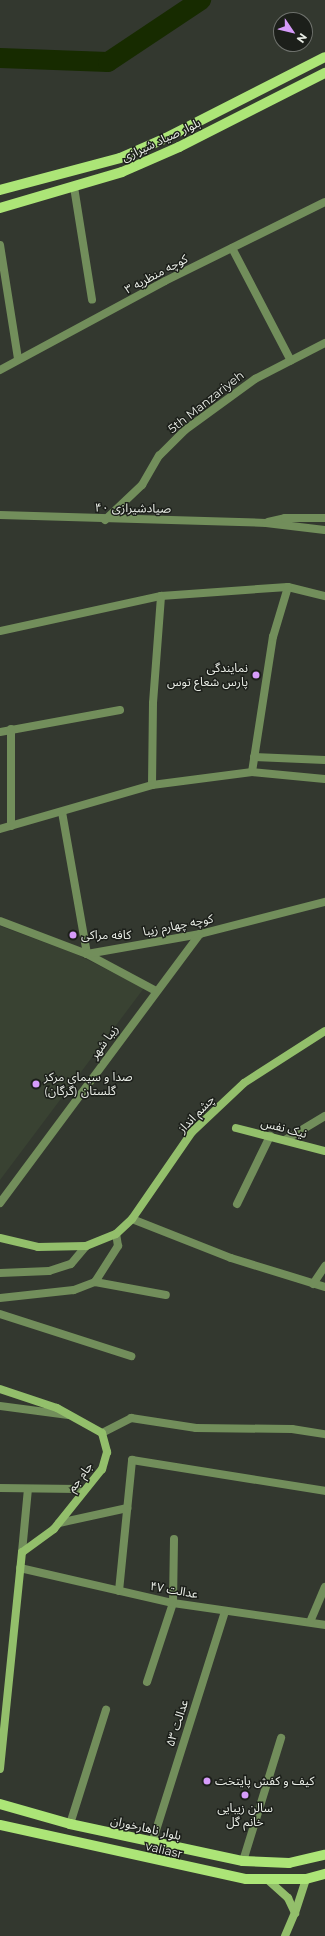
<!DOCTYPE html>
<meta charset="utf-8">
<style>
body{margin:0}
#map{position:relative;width:325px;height:1936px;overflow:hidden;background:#33382f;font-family:Montserrat,"Noto Sans Arabic",sans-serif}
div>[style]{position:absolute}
.built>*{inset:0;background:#394232}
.river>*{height:20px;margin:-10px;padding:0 10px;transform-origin:10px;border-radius:10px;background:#172b00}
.street>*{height:8px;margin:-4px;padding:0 4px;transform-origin:4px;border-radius:4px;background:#728e5b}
.secondary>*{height:8px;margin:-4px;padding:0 4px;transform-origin:4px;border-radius:4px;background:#93bf6b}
.primary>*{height:10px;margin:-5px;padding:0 5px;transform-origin:5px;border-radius:5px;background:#ace577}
.dots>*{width:11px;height:11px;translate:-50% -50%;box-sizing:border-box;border:2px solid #1c1f1a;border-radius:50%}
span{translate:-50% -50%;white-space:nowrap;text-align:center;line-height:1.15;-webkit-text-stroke:3px #1c1f1a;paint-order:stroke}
.street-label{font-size:12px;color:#e9ede6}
.poi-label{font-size:12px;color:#e9ede6}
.right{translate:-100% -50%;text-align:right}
.left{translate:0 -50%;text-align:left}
.north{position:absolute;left:273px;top:12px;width:40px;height:40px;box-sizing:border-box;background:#1c1f1a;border:1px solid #6e716c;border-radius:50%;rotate:125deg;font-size:11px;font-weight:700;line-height:16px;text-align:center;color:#e9ede6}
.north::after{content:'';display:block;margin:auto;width:14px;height:18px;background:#d69bfa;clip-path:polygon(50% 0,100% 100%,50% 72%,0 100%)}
</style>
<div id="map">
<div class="built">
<div style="clip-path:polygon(0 926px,76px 954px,144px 988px,0 1180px)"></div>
</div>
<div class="river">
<div style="left:0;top:58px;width:108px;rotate:2.1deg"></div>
<div style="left:108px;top:62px;width:112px;rotate:-33.7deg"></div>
</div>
<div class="street">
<div style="left:74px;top:187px;width:114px;rotate:80.9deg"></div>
<div style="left:0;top:245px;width:115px;rotate:81deg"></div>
<div style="left:232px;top:248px;width:127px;rotate:62.4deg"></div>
<div style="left:0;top:370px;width:187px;rotate:-28.3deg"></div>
<div style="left:165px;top:281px;width:178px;rotate:-26.3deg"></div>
<div style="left:0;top:515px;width:266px;rotate:1.7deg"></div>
<div style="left:266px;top:523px;width:59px;rotate:6.8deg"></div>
<div style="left:105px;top:520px;width:51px;rotate:-43.4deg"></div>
<div style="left:142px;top:485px;width:34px;rotate:-60deg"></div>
<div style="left:159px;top:456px;width:37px;rotate:-45deg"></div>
<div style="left:185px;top:430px;width:87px;rotate:-36.1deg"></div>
<div style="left:255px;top:379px;width:79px;rotate:-27.2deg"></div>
<div style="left:268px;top:522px;width:17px;rotate:-13deg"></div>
<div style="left:285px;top:518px;width:40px"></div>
<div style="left:0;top:631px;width:165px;rotate:-12.3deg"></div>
<div style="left:161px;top:596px;width:127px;rotate:-4.1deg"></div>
<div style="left:288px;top:587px;width:38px;rotate:14deg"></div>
<div style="left:0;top:732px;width:122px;rotate:-10.4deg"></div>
<div style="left:254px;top:757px;width:71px;rotate:2.4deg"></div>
<div style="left:252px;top:772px;width:137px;rotate:-81.2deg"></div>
<div style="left:273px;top:637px;width:52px;rotate:-73.3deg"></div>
<div style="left:152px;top:785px;width:82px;rotate:-89.3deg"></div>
<div style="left:153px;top:703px;width:107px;rotate:-85.7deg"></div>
<div style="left:62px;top:812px;width:144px;rotate:80deg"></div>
<div style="left:11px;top:826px;width:97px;rotate:-90deg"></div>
<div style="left:0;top:829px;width:158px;rotate:-16.1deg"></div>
<div style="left:152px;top:785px;width:101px;rotate:-7.4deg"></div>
<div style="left:252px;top:772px;width:73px;rotate:5.5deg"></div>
<div style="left:0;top:921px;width:93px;rotate:20.8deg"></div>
<div style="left:87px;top:954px;width:78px;rotate:28.2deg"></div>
<div style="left:87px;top:954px;width:115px;rotate:-10deg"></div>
<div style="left:200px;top:934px;width:129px;rotate:-14.4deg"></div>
<div style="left:285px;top:1140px;width:47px;rotate:-31deg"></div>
<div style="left:0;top:1203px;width:335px;rotate:-53.4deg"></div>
<div style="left:237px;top:1204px;width:76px;rotate:-64.1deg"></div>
<div style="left:132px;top:1219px;width:106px;rotate:21.5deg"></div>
<div style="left:231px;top:1258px;width:98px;rotate:17.1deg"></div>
<div style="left:0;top:1273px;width:49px;rotate:-2.3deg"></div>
<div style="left:49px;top:1271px;width:23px;rotate:-18deg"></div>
<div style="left:71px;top:1264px;width:23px;rotate:-50deg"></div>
<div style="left:95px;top:1282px;width:72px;rotate:10.4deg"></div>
<div style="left:313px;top:1284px;width:22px;rotate:-56deg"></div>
<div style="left:0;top:1298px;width:74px;rotate:-6.2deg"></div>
<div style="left:74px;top:1290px;width:22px;rotate:-21deg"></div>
<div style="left:95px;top:1282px;width:43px;rotate:-57.4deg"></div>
<div style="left:118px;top:1246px;width:12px;rotate:-99deg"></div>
<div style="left:0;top:1314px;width:138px;rotate:17.8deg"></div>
<div style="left:0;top:1406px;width:69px;rotate:7.5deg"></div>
<div style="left:102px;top:1433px;width:33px;rotate:-27deg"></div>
<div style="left:131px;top:1418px;width:66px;rotate:8.7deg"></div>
<div style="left:196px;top:1428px;width:96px;rotate:0.6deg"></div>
<div style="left:292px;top:1429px;width:33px;rotate:9deg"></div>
<div style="left:0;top:1488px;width:78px;rotate:0.7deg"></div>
<div style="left:59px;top:1523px;width:70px;rotate:-12.4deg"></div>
<div style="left:22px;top:1552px;width:63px;rotate:-84.6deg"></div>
<div style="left:20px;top:1568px;width:157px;rotate:12.9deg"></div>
<div style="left:173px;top:1603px;width:154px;rotate:8.2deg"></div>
<div style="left:119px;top:1591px;width:132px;rotate:-84.3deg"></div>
<div style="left:132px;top:1460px;width:195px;rotate:9.1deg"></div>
<div style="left:310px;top:1622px;width:38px;rotate:-67deg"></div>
<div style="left:147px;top:1682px;width:83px;rotate:-71.8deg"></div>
<div style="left:173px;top:1603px;width:64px;rotate:-89.1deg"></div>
<div style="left:70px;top:1824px;width:120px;rotate:-72.5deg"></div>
<div style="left:152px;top:1843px;width:243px;rotate:-72.5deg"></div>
<div style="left:243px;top:1861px;width:129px;rotate:-72.8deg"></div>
</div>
<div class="secondary">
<div style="left:236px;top:1128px;width:92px;rotate:14.5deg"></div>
<div style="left:0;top:1238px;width:39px;rotate:13deg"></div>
<div style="left:38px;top:1247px;width:48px;rotate:-1.2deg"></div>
<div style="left:86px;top:1246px;width:32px;rotate:-22deg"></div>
<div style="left:116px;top:1234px;width:22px;rotate:-43deg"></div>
<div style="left:132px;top:1219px;width:106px;rotate:-55.4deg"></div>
<div style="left:192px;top:1132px;width:71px;rotate:-43.3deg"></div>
<div style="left:244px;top:1083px;width:96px;rotate:-32.7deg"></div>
<div style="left:0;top:1389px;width:60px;rotate:18.4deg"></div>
<div style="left:57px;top:1408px;width:51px;rotate:29.1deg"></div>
<div style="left:102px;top:1433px;width:20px;rotate:75deg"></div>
<div style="left:107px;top:1452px;width:18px;rotate:106deg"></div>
<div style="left:102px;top:1469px;width:77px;rotate:128.7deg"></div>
<div style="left:54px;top:1529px;width:39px;rotate:144deg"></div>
<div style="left:22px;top:1552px;width:218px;rotate:95.8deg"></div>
<div style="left:268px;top:1880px;width:27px;rotate:42deg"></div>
<div style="left:288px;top:1898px;width:17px;rotate:65deg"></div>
<div style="left:295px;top:1913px;width:36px;rotate:-72deg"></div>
<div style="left:285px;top:1936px;width:25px;rotate:-67deg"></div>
</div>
<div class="primary">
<div style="left:0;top:190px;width:124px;rotate:-14.9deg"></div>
<div style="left:120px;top:158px;width:50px;rotate:-23.5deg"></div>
<div style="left:166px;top:138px;width:178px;rotate:-27deg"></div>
<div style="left:0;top:208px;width:127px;rotate:-16.4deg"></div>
<div style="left:122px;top:172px;width:62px;rotate:-23.7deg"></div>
<div style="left:179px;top:147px;width:164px;rotate:-26.9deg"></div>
<div style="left:0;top:1804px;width:73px;rotate:15.9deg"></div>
<div style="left:70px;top:1824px;width:177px;rotate:12.1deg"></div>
<div style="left:243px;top:1861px;width:46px;rotate:2.5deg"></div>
<div style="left:289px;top:1863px;width:37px;rotate:-13deg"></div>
<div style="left:0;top:1825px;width:252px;rotate:12.4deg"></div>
<div style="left:246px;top:1879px;width:60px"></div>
<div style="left:306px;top:1879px;width:20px;rotate:-15deg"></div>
</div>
<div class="dots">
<div style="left:256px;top:675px;background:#d69bfa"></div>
<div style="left:73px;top:935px;background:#d69bfa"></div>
<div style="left:36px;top:1084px;background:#d69bfa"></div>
<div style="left:207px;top:1781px;background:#d69bfa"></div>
<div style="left:245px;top:1795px;background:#d69bfa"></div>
</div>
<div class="street-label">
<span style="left:161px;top:140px;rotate:-25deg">بلوار صیاد شیرازی</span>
<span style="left:156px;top:274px;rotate:-28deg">کوچه منظریه ۳</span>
<span style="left:206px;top:402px;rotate:-38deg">5th Manzariyeh</span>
<span style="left:133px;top:508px;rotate:1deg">۴۰ صیادشیرازی</span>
<span style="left:178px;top:925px;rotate:-11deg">کوچه چهارم زیبا</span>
<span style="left:104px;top:1042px;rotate:-54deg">زیبا شهر</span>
<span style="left:196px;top:1114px;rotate:-46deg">چشم انداز</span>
<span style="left:284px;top:1128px;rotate:15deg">نیک نفس</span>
<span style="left:80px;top:1477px;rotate:-53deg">جام جم</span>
<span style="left:174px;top:1590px;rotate:10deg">عدالت ۴۷</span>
<span style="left:177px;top:1723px;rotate:-72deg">عدالت ۵۳</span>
<span style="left:146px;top:1828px;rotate:13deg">بلوار ناهارخوران</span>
<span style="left:164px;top:1850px;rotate:13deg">valiasr</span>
</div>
<div class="poi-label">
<span class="right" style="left:248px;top:675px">نمایندگی<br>پارس شعاع توس</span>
<span class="left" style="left:81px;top:935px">کافه مراکی</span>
<span class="left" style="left:44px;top:1084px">صدا و سیمای مرکز<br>گلستان (گرگان)</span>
<span class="left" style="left:215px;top:1781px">کیف و کفش پایتخت</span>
<span style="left:245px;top:1815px">سالن زیبایی<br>خانم گل</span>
</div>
<div class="north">N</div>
</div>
